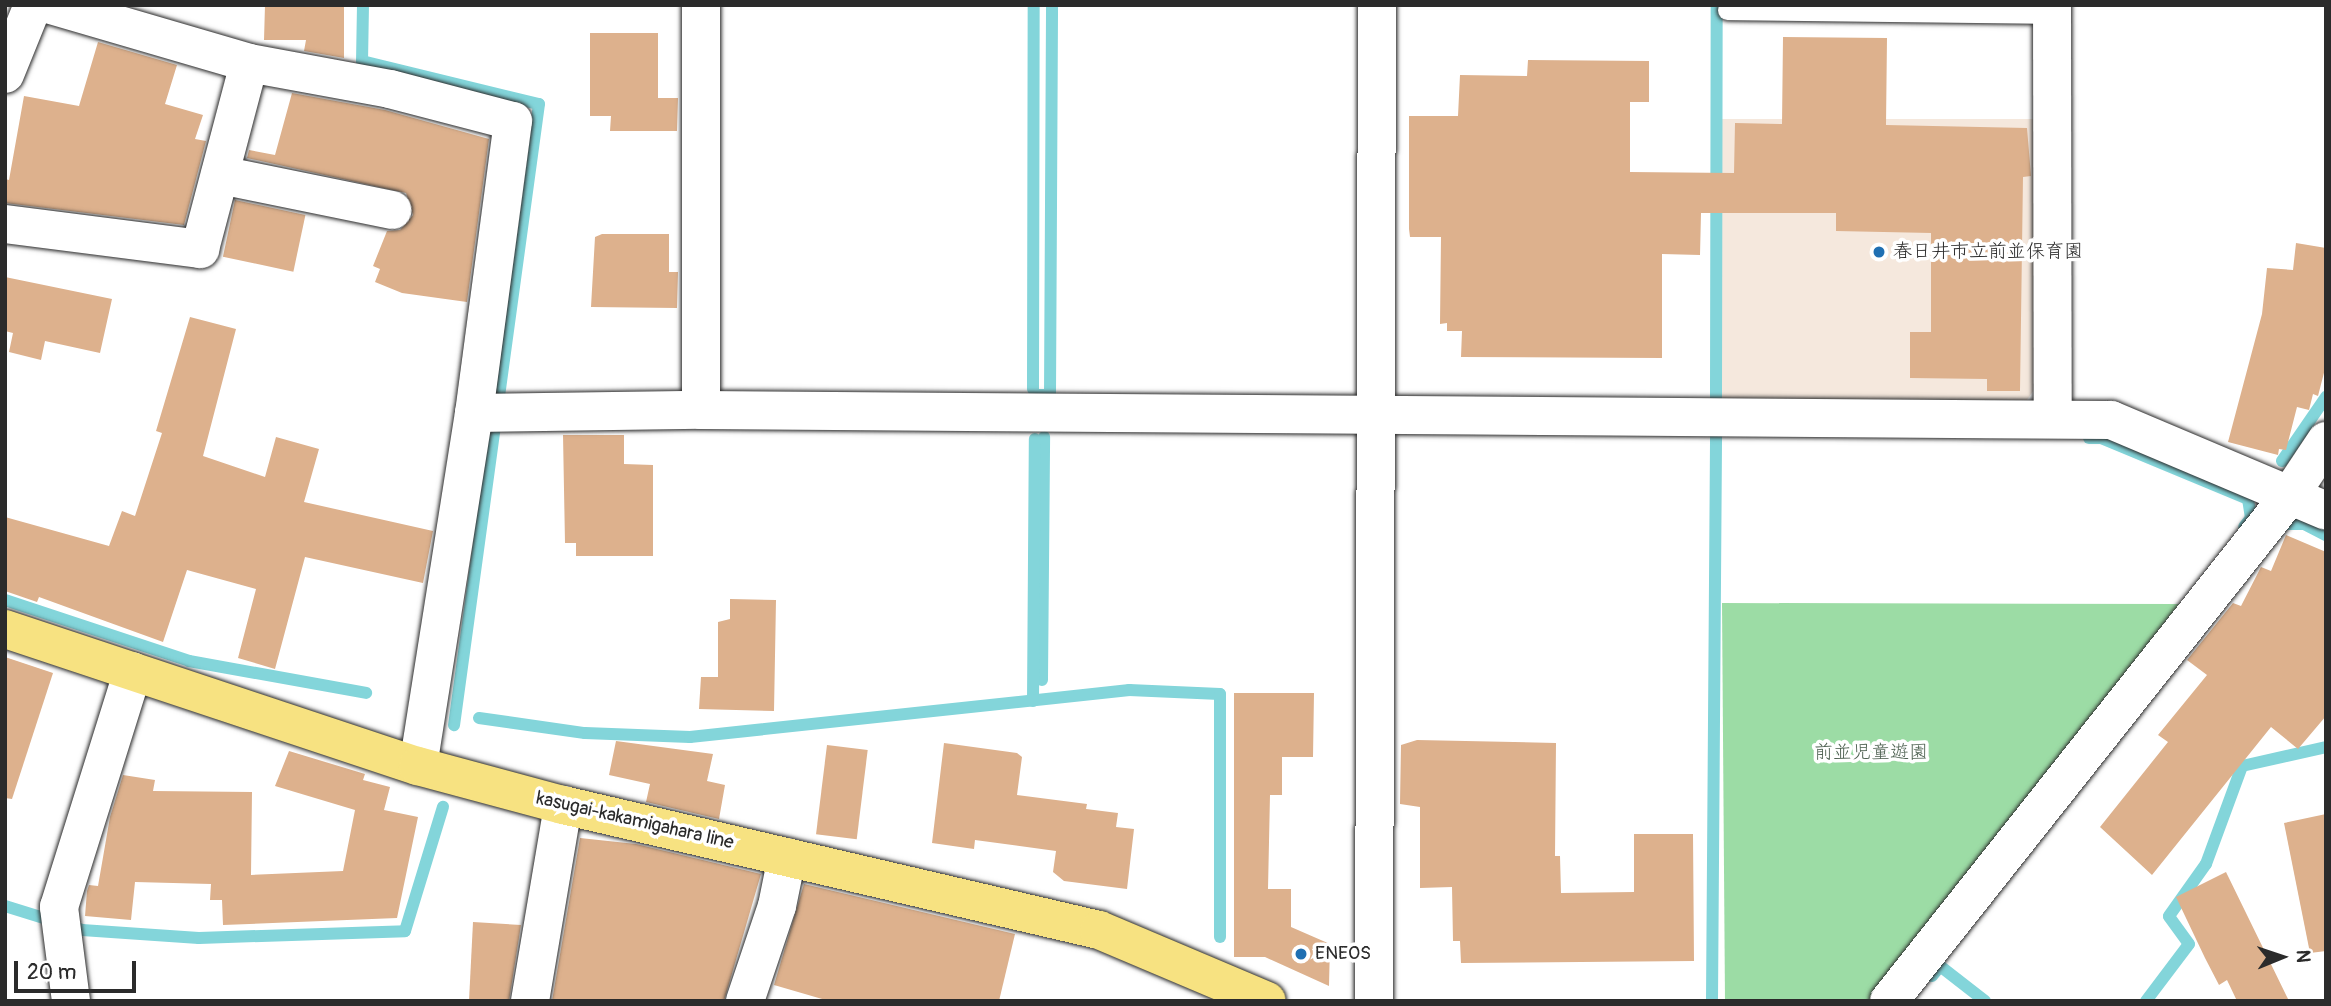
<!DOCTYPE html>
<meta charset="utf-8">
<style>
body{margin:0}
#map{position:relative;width:2331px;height:1006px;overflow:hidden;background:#fff;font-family:Pangolin,"Klee One",sans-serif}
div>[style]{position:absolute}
.built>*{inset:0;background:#f5e8dd}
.green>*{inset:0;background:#9cdca5}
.stream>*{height:12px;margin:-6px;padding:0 6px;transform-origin:6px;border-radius:6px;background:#83d5da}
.building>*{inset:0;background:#ddb18d;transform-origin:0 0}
.roads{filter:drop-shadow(0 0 2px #2b2b2b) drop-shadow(0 0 2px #2b2b2b)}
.service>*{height:19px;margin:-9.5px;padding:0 9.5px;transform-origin:9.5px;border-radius:9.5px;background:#fff}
.minor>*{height:38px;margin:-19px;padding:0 19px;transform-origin:19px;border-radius:19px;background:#fff}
.tertiary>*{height:38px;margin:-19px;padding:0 19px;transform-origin:19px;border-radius:19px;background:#fff}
.primary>*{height:38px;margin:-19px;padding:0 19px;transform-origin:19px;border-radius:19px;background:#f7e281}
.dots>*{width:19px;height:19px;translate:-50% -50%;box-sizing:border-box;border:4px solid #fff;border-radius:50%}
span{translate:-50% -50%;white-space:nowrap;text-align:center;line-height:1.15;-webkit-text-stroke:7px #fff;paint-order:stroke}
.poi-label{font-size:19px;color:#2b2b2b}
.left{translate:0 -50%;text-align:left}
.park-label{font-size:19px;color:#4d6050}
.street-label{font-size:19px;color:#2b2b2b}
.frame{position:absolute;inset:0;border:7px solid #2b2b2b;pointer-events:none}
.north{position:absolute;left:2247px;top:922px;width:70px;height:70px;-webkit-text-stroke:5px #fff;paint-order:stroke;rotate:88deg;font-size:19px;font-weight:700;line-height:28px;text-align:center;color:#2b2b2b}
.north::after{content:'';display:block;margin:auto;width:24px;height:32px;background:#2b2b2b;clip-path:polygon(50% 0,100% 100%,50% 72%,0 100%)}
.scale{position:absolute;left:14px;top:961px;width:122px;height:32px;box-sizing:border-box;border:4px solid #2b2b2b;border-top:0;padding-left:9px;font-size:21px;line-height:24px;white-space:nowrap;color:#2b2b2b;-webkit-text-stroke:5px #fff;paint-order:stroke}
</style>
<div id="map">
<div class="built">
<div style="clip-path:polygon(1720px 119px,2038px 119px,2038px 384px,2027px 400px,1721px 399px)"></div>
</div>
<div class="green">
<div style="clip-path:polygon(1722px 603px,2179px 604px,1868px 1001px,1725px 1001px)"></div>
</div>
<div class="stream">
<div style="left:363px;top:5px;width:56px;rotate:91deg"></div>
<div style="left:362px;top:61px;width:182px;rotate:13.7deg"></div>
<div style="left:539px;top:104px;width:627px;rotate:97.79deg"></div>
<div style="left:1033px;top:389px;width:384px;rotate:-89.9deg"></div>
<div style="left:1038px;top:395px;width:12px"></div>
<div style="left:1050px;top:395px;width:390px;rotate:-89.7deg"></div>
<div style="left:1716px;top:398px;width:393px;rotate:-89.9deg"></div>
<div style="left:2089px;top:438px;width:12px"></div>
<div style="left:2101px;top:438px;width:159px;rotate:22.5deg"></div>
<div style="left:2248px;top:499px;width:19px;rotate:81deg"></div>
<div style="left:2251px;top:518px;width:11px;rotate:128deg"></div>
<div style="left:2282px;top:461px;width:78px;rotate:-55.5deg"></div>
<div style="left:2288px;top:524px;width:16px"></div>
<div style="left:2304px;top:524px;width:25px;rotate:27deg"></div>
<div style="left:5px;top:600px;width:194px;rotate:18.3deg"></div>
<div style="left:189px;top:661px;width:180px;rotate:10.2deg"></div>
<div style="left:1042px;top:680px;width:243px;rotate:-89.5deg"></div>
<div style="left:1033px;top:701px;width:262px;rotate:-89.6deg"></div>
<div style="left:479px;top:718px;width:107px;rotate:8.1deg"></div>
<div style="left:585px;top:733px;width:105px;rotate:2.2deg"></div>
<div style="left:690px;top:737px;width:442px;rotate:-6.1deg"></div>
<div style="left:1129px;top:690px;width:91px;rotate:2.5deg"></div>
<div style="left:1220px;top:694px;width:243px;rotate:90deg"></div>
<div style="left:5px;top:906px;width:81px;rotate:17.3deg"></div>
<div style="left:82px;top:930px;width:117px;rotate:3.9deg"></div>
<div style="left:199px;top:938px;width:206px;rotate:-1.9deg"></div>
<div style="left:405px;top:931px;width:130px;rotate:-73deg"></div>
<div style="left:1932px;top:976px;width:13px;rotate:-51deg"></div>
<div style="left:1940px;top:966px;width:57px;rotate:37.9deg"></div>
<div style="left:1712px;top:1001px;width:565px;rotate:-89.59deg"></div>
<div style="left:2146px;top:1001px;width:71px;rotate:-53deg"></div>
<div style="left:2189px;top:944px;width:34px;rotate:-126deg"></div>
<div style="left:2169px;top:916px;width:64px;rotate:-54.6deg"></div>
<div style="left:2206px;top:864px;width:104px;rotate:-69.8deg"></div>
<div style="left:2242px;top:766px;width:86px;rotate:-12.7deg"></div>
</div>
<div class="building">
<div style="clip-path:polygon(265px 5px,344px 5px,344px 58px,304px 51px,306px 40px,264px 40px)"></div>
<div style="clip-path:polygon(590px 33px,658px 33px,658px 98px,678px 98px,677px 131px,610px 131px,611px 116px,590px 116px)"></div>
<div style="clip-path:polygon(1783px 37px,1887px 38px,1886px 125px,2027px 128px,2031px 176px,2023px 177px,2020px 391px,1987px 391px,1987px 379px,1910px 378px,1910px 332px,1931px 332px,1931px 233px,1836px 231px,1836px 213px,1701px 213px,1700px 255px,1662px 254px,1662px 358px,1461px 357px,1462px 331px,1447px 331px,1447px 323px,1440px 324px,1441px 237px,1410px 237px,1409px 229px,1409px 116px,1458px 116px,1460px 75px,1527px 76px,1528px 60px,1649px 61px,1649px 102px,1630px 102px,1630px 172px,1734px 173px,1735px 123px,1782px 124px)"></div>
<div style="clip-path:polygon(98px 42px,177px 65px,165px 104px,203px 115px,195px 139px,206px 141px,184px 225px,5px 203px,5px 179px,9px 180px,24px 96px,79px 106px)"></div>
<div style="clip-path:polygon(292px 93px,385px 110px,489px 139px,467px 302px,402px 293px,375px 282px,380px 269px,373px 266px,387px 231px,400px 230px,413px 215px,406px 193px,247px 158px,249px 150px,275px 155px)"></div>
<div style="left:235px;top:200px;width:72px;height:58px;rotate:12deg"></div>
<div style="clip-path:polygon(602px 234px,669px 234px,669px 272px,678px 272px,677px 308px,591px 307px,595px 237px)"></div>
<div style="clip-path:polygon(2296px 243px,2326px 248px,2326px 365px,2318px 396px,2313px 394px,2309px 410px,2297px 407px,2286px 450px,2279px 449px,2278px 455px,2228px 442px,2262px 314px,2267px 268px,2293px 270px)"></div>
<div style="clip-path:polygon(5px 277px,112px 299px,100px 353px,45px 341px,41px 360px,9px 352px,13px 333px,5px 331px)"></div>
<div style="clip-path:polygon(190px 317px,236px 329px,203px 456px,265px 477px,276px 437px,319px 449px,304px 502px,433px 531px,423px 583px,305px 557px,275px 669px,238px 658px,256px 589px,187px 570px,163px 642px,39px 597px,37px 602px,5px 591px,5px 517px,109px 546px,122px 511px,135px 516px,162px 433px,156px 431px)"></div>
<div style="clip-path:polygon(563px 435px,624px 435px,624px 464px,653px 465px,653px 556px,576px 556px,576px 543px,565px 543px)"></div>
<div style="clip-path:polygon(2286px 535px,2326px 552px,2326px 716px,2298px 749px,2271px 727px,2152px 875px,2100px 827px,2168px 742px,2158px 735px,2207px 675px,2187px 660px,2233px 603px,2241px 606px,2261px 567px,2271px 571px)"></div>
<div style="clip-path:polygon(730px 599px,776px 600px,774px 711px,699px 709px,701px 677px,718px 677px,718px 622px,730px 619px)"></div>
<div style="clip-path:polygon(5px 657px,53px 673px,12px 799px,5px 798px)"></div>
<div style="clip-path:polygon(1234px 693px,1314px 693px,1313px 757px,1282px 757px,1282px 795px,1270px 795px,1268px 889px,1291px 889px,1291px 927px,1330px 944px,1329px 986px,1265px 957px,1234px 957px)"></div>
<div style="clip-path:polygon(1417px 740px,1556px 743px,1555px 856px,1560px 856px,1561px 893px,1634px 892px,1634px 834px,1693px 834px,1694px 961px,1461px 963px,1460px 941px,1453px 941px,1452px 887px,1420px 888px,1420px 807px,1400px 804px,1401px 745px)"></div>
<div style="clip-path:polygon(616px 741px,713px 754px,707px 781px,725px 785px,719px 819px,646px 802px,650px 784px,609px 775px)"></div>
<div style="clip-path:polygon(944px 743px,1017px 753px,1022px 757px,1017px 795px,1087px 804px,1086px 809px,1118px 813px,1116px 827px,1134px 829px,1127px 889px,1064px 881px,1053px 872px,1056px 851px,975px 840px,974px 849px,932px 843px)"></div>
<div style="left:827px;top:745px;width:41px;height:90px;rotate:7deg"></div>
<div style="clip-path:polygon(289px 751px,365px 774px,363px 780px,390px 787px,384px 810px,418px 817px,397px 918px,223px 925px,222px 900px,210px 900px,211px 884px,135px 882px,131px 920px,85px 916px,87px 891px,89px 885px,98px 886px,110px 817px,123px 775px,155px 780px,153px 791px,252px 792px,251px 875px,343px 871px,355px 810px,275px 786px)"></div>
<div style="clip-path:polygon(2326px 814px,2326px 951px,2310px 953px,2284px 823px)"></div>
<div style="clip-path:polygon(580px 838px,636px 844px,761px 874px,724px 1001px,552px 1001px)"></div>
<div style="clip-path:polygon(2226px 872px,2289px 1001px,2237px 1001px,2227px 980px,2219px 985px,2205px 958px,2176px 897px)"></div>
<div style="clip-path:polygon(804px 884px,1015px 934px,999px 1001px,829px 1001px,774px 985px)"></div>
<div style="clip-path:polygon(473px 922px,521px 925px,509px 1001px,469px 1001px)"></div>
</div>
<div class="roads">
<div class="service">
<div style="left:1727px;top:10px;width:325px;rotate:0.7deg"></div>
</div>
<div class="minor">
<div style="left:51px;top:5px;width:206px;rotate:16.3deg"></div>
<div style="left:249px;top:63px;width:143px;rotate:10.4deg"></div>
<div style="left:390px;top:89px;width:127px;rotate:14.6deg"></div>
<div style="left:513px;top:121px;width:295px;rotate:97.6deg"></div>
<div style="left:474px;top:413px;width:357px;rotate:99deg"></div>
<div style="left:2052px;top:5px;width:413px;rotate:89.9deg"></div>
<div style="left:5px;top:74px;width:74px;rotate:-67.9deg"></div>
<div style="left:220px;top:175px;width:176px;rotate:11.5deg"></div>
<div style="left:5px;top:224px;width:197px;rotate:7.3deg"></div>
<div style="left:200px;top:249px;width:192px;rotate:-75.2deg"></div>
<div style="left:701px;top:410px;width:405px;rotate:-90deg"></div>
<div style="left:474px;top:413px;width:227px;rotate:-0.8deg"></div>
<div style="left:701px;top:410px;width:1410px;rotate:0.41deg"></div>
<div style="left:2111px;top:420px;width:233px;rotate:22.9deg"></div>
<div style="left:71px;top:1001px;width:95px;rotate:-97.3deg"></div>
<div style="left:59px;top:907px;width:247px;rotate:-72.6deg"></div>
<div style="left:530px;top:1001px;width:199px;rotate:-80.4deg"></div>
<div style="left:745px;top:1001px;width:100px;rotate:-71.4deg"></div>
<div style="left:777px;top:906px;width:50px;rotate:-78.5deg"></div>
<div style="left:1889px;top:1001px;width:646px;rotate:-51.6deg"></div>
<div style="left:2290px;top:495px;width:65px;rotate:-56.3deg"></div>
</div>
<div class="tertiary">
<div style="left:1374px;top:1001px;width:996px;rotate:-89.83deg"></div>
</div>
<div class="primary">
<div style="left:5px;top:629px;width:435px;rotate:18.4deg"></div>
<div style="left:418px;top:766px;width:150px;rotate:15.1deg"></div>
<div style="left:563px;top:805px;width:550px;rotate:13.13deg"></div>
<div style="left:1099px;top:930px;width:182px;rotate:22.9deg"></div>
</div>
</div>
<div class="dots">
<div style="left:1879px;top:252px;background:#1f6fb2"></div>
<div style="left:1301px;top:954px;background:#1f6fb2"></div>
</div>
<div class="poi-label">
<span class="left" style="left:1893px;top:252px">春日井市立前並保育園</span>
<span class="left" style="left:1315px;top:954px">ENEOS</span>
</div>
<div class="park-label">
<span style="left:1871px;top:753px">前並児童遊園</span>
</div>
<div class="street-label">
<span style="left:635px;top:821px;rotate:13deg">kasugai-kakamigahara line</span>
</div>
<div class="frame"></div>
<div class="north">N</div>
<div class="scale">20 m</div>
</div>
